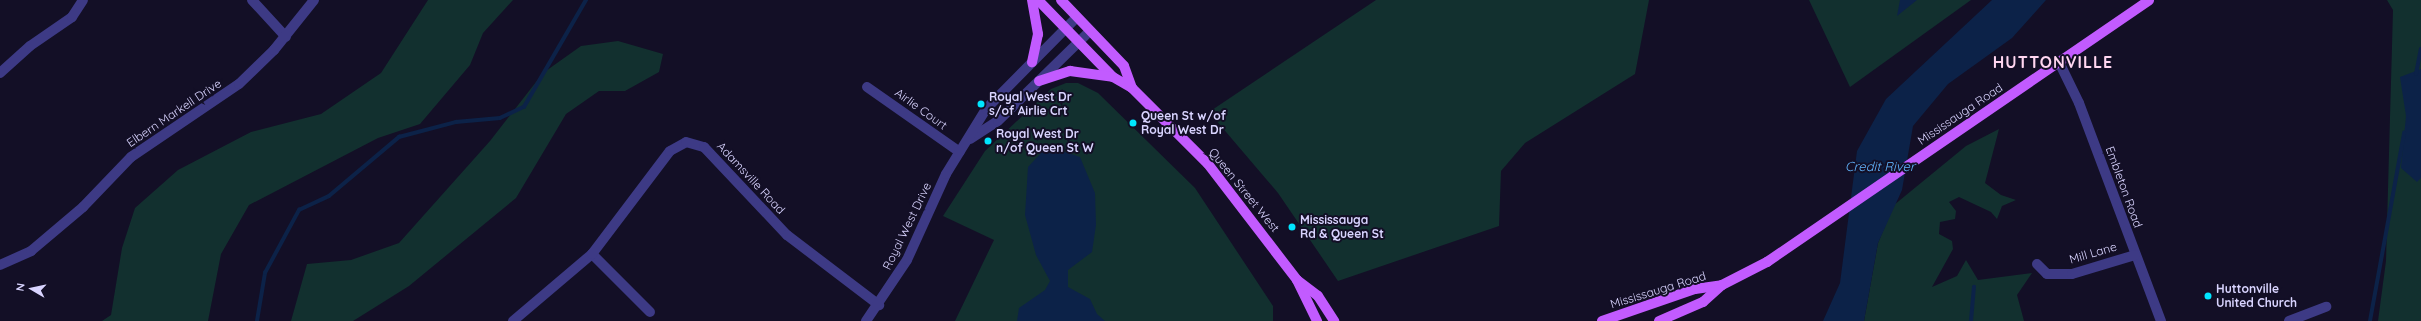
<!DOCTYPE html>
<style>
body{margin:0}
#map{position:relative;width:2421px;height:321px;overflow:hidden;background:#130f26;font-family:Quicksand,sans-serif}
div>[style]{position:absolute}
.green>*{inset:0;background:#12302f}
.water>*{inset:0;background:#0c2248}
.stream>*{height:3.5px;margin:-1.75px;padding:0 1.75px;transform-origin:1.75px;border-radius:1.75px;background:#0c2248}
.minor>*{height:10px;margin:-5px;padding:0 5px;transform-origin:5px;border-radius:5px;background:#3d3a85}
.major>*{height:10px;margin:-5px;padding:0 5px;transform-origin:5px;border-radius:5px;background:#c25bff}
.dots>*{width:11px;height:11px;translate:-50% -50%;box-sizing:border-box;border:2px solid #130f26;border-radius:50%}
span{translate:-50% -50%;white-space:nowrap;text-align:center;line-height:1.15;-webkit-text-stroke:4px #130f26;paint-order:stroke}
.poi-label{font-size:12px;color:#d9d4ff;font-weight:700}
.left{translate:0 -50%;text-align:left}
.street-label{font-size:12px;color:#d9d4ff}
.water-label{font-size:13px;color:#62b6ff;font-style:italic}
.district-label{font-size:16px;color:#ffd6f0;font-weight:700;letter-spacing:1px}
.north{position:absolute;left:12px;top:269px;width:40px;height:40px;-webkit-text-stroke:3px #130f26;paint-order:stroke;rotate:279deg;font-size:11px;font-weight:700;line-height:16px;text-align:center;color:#d9d4ff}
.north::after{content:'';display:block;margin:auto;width:14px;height:18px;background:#d9d4ff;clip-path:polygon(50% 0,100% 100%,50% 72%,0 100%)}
</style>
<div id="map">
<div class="green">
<div style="clip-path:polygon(428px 0,513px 0,483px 33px,470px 65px,420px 124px,378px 138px,249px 205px,221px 254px,208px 321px,102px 321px,111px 315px,122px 248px,135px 208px,178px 170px,251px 132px,321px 114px,381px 73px)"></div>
<div style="clip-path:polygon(1376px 0,1649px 0,1635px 74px,1525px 143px,1501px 171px,1499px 226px,1338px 281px,1278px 193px,1209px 112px)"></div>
<div style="clip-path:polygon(1809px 0,1971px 0,1850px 87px)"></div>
<div style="clip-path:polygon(2387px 0,2421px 0,2421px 321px,2378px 321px,2386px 261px,2393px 10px)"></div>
<div style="clip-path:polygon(618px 41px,663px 54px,659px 72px,625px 91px,599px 91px,566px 114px,516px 198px,409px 286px,353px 321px,291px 321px,307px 264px,351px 260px,399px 243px,490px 141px,543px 73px,581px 46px)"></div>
<div style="clip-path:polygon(1066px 83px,1078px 83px,1098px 93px,1195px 188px,1273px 306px,1273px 321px,955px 321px,994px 240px,943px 216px,985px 151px,1051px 89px)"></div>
<div style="clip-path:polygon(1999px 129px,1985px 183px,2001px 195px,2016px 200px,2002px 206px,1997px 219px,1991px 212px,1959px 197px,1949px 202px,1956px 211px,1955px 219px,1940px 222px,1939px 234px,1952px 241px,1953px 249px,1932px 287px,1957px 276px,1966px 260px,1978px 280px,2032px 273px,2017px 295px,2024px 321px,1864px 321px,1878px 243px,1894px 205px,1966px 146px)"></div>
</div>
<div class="water">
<div style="clip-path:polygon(1900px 0,1917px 0,1897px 16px)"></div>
<div style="clip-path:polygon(1992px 0,2046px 0,2012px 38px,1948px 84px,1913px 126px,1902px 190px,1878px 243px,1864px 321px,1823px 321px,1840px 283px,1857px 151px,1886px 99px)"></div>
<div style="clip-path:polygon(2421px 69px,2421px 178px,2417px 182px,2401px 168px,2406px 116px,2400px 77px)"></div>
<div style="clip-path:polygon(1059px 150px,1080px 157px,1095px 193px,1096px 225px,1092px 252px,1068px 270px,1068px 287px,1090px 299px,1097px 314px,1105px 321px,1017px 321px,1019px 308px,1045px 290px,1050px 281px,1036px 255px,1025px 215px,1028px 167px,1042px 152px)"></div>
</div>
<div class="stream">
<div style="left:2416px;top:74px;width:25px;rotate:-79deg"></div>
<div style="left:257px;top:321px;width:49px;rotate:-80.5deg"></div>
<div style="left:265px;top:273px;width:72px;rotate:-61.6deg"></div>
<div style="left:299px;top:210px;width:33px;rotate:-25deg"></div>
<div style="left:329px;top:196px;width:92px;rotate:-40.1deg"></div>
<div style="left:399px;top:137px;width:59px;rotate:-14.7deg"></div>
<div style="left:456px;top:122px;width:44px;rotate:-5.2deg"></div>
<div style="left:500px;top:118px;width:26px;rotate:-25deg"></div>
<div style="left:524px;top:107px;width:124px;rotate:-59.9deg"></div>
<div style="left:1971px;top:321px;width:34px;rotate:-85deg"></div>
<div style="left:2370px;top:321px;width:191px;rotate:-79.7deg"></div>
</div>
<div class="minor">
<div style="left:252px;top:0;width:50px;rotate:47.4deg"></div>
<div style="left:2060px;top:64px;width:43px;rotate:64deg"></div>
<div style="left:2079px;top:103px;width:233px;rotate:69.4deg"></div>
<div style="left:0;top:73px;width:40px;rotate:-42deg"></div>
<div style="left:30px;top:46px;width:51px;rotate:-34.6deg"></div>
<div style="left:72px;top:17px;width:20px;rotate:-57deg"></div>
<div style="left:867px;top:87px;width:113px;rotate:35deg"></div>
<div style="left:970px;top:139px;width:33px;rotate:-33deg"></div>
<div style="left:998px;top:121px;width:129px;rotate:-44.4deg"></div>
<div style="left:592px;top:254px;width:82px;rotate:45deg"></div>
<div style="left:2037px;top:264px;width:14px;rotate:45deg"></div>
<div style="left:2047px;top:274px;width:25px"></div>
<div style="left:2072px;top:274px;width:66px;rotate:-16.8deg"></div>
<div style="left:0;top:265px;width:34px;rotate:-24deg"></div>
<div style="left:31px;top:251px;width:68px;rotate:-40.2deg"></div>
<div style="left:83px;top:207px;width:69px;rotate:-46.2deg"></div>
<div style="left:131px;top:157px;width:130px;rotate:-34.1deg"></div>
<div style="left:239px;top:84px;width:49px;rotate:-44.2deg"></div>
<div style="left:274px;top:50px;width:64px;rotate:-51.3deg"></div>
<div style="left:513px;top:321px;width:104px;rotate:-40.3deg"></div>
<div style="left:592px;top:254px;width:129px;rotate:-52.9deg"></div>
<div style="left:670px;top:151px;width:18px;rotate:-29deg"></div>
<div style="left:686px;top:142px;width:19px;rotate:16deg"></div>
<div style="left:704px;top:147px;width:121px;rotate:46.7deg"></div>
<div style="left:787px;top:235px;width:116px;rotate:37.3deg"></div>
<div style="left:866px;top:321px;width:73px;rotate:-56.1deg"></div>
<div style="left:907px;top:260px;width:94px;rotate:-65.6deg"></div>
<div style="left:946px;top:174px;width:76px;rotate:-58.4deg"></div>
<div style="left:986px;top:109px;width:129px;rotate:-45.3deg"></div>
<div style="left:2289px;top:321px;width:40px;rotate:-21deg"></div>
</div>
<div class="major">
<div style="left:1032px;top:0;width:35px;rotate:80deg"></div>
<div style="left:1038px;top:34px;width:29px;rotate:102deg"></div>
<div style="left:1038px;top:0;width:107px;rotate:45.8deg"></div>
<div style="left:1113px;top:77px;width:22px;rotate:30deg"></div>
<div style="left:1132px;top:88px;width:107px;rotate:45deg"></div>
<div style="left:1208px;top:164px;width:146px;rotate:52.5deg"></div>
<div style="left:1297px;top:280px;width:46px;rotate:64deg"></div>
<div style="left:1061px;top:0;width:91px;rotate:46.3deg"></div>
<div style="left:1124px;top:66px;width:23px;rotate:70deg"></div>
<div style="left:1039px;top:81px;width:33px;rotate:-18deg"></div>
<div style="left:1070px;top:71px;width:43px;rotate:7.9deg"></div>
<div style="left:1297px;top:280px;width:26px;rotate:37deg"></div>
<div style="left:1318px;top:296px;width:30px;rotate:57deg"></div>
<div style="left:1602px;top:321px;width:98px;rotate:-19deg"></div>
<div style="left:1695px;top:289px;width:27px;rotate:-8deg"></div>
<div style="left:1722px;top:285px;width:51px;rotate:-27.1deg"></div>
<div style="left:1767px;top:262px;width:463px;rotate:-34.4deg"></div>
<div style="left:1659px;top:321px;width:48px;rotate:-23.4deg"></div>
<div style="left:1703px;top:302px;width:25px;rotate:-42deg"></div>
</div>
<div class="dots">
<div style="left:981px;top:104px;background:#00e5ff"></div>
<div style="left:1133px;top:123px;background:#00e5ff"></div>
<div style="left:988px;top:141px;background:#00e5ff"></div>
<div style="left:1292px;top:227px;background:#00e5ff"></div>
<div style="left:2208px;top:296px;background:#00e5ff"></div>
</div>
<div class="poi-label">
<span class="left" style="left:989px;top:104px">Royal West Dr<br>s/of Airlie Crt</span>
<span class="left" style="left:1141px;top:123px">Queen St w/of<br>Royal West Dr</span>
<span class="left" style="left:996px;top:141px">Royal West Dr<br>n/of Queen St W</span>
<span class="left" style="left:1300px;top:227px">Mississauga<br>Rd &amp; Queen St</span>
<span class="left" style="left:2216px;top:296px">Huttonville<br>United Church</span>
</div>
<div class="street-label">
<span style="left:921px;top:109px;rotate:36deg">Airlie Court</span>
<span style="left:174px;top:113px;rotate:-34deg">Elbern Markell Drive</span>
<span style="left:1960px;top:114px;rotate:-34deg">Mississauga Road</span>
<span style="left:751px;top:178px;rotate:47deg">Adamsville Road</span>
<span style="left:2124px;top:187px;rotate:70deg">Embleton Road</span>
<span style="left:1244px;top:190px;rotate:51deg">Queen Street West</span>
<span style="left:907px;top:226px;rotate:-64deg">Royal West Drive</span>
<span style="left:2093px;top:253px;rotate:-16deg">Mill Lane</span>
<span style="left:1658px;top:290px;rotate:-17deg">Mississauga Road</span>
</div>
<div class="water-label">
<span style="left:1880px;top:166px">Credit River</span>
</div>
<div class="district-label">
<span style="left:2053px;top:62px">HUTTONVILLE</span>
</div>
<div class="north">N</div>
</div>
